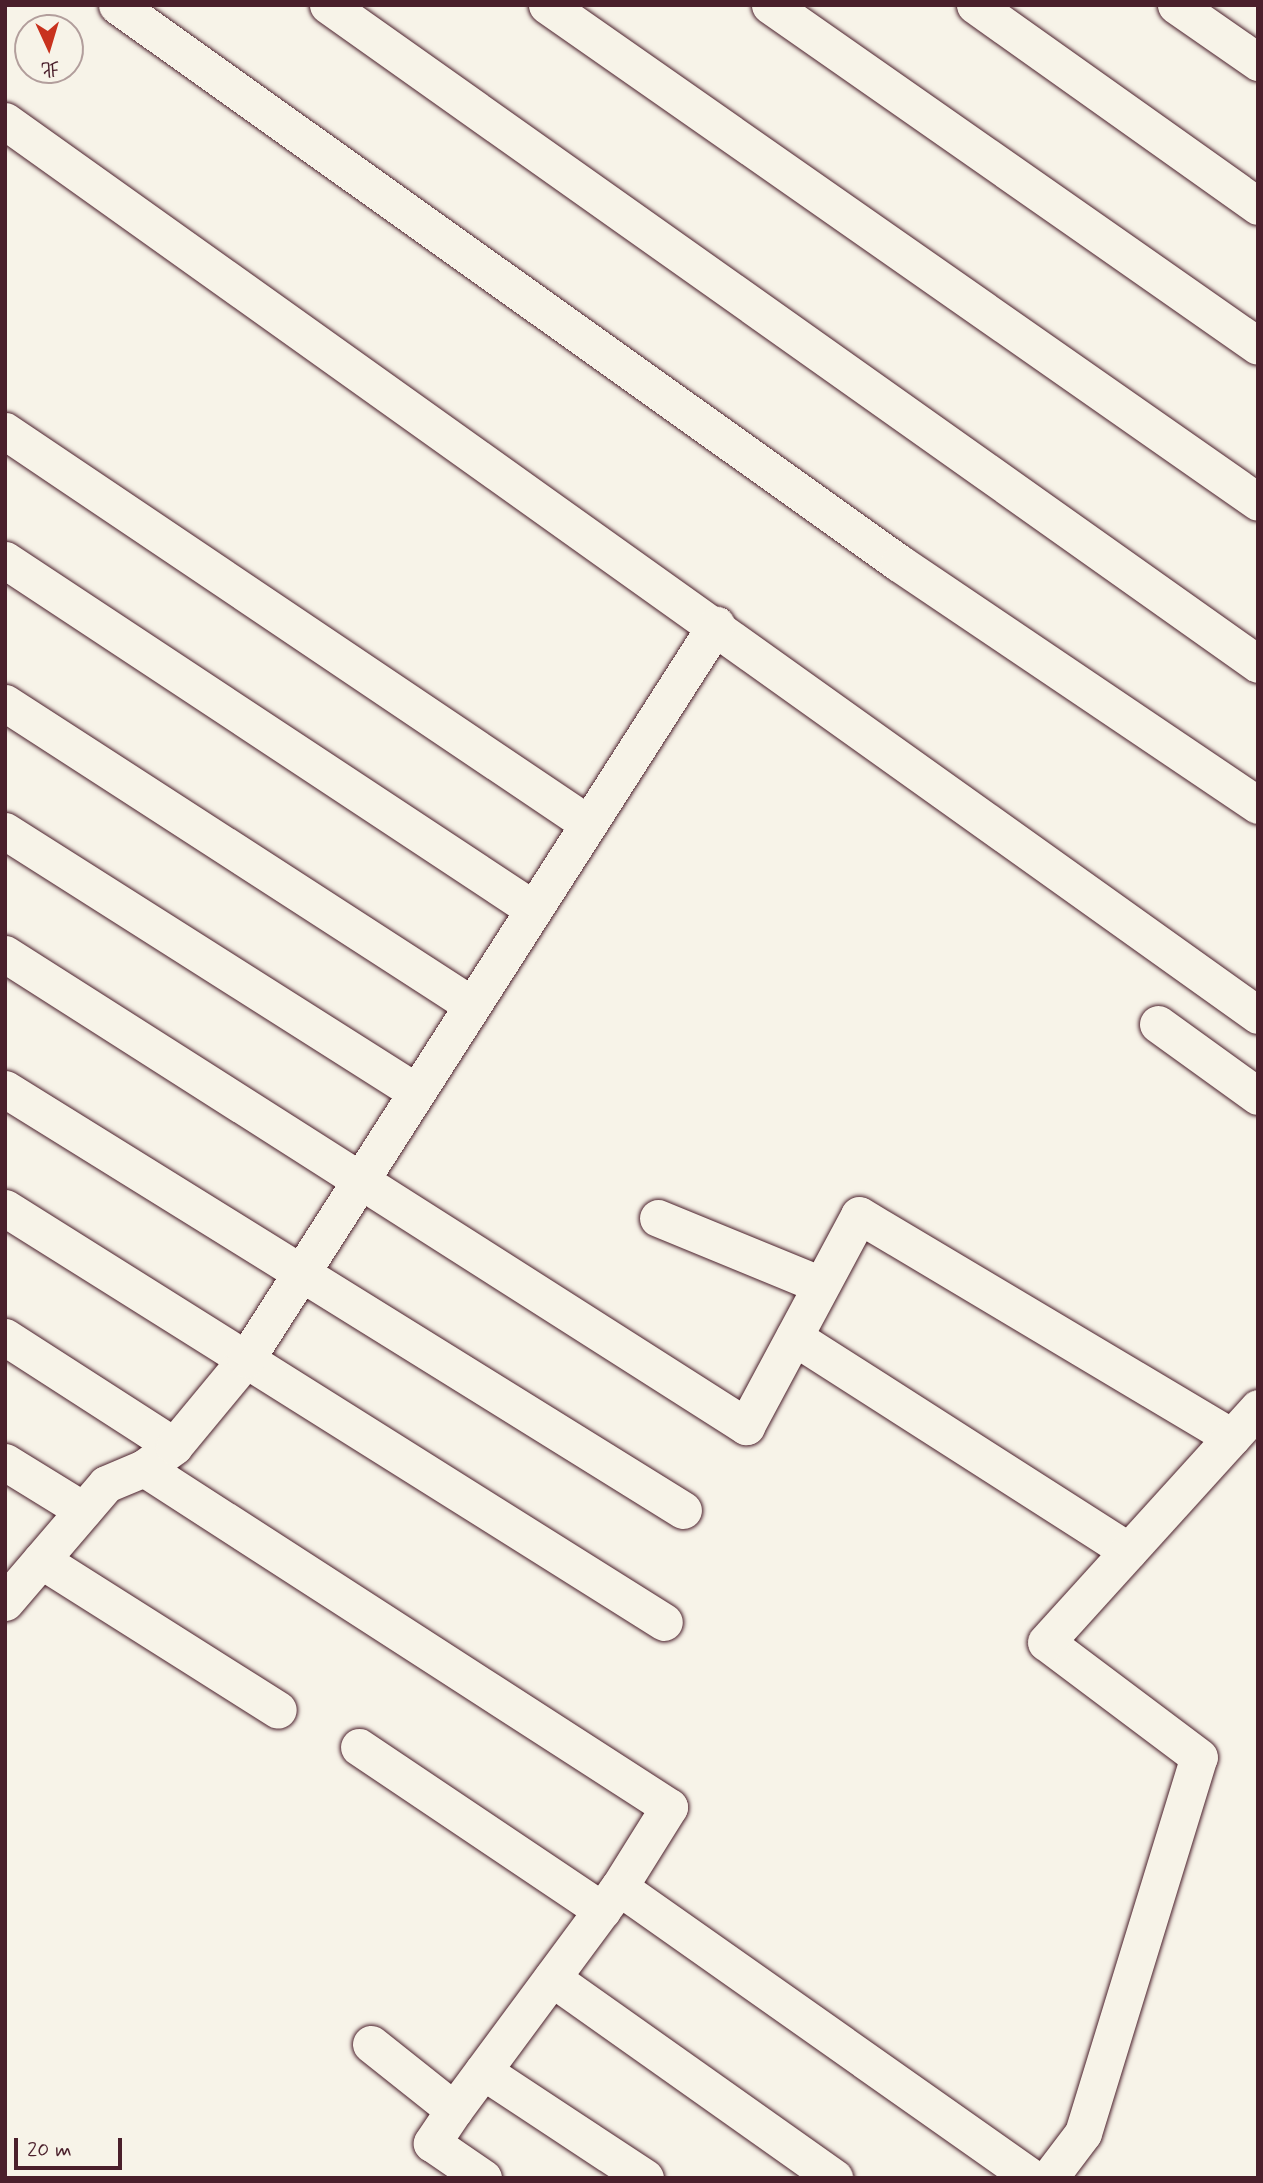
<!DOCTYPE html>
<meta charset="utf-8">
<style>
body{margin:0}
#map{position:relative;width:1263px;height:2183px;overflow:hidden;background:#f7f3e8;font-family:Mynerve,"LXGW WenKai TC",sans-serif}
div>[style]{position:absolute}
.roads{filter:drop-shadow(0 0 2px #4a1f2b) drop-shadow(0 0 2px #4a1f2b)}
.minor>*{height:37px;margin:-18.5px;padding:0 18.5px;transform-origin:18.5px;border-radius:18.5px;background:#f7f3e8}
span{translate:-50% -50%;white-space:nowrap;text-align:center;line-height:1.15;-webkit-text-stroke:6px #f7f3e8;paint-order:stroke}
.frame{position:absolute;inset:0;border:7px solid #4a1f2b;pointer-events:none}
.north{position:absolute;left:14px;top:14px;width:70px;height:70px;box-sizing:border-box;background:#f7f3e8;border:2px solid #b29e9c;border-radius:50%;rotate:176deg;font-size:19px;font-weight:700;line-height:28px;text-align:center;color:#4a1f2b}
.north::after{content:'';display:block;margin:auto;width:24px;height:32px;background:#c8321e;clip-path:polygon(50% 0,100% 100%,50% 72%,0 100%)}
.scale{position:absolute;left:14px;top:2138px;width:108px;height:32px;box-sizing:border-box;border:4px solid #4a1f2b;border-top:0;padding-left:9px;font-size:21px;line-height:24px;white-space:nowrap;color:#4a1f2b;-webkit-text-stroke:5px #f7f3e8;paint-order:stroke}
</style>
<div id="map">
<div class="roads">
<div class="minor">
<div style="left:117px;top:5px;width:961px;rotate:35.51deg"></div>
<div style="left:899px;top:563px;width:433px;rotate:34deg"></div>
<div style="left:328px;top:5px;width:1140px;rotate:35.32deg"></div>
<div style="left:547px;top:5px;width:867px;rotate:34.95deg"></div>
<div style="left:770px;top:5px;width:595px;rotate:34.94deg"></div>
<div style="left:975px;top:5px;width:347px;rotate:35.4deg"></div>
<div style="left:1176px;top:5px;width:100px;rotate:34.8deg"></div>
<div style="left:5px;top:121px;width:1539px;rotate:35.51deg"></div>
<div style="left:5px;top:431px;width:702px;rotate:33.96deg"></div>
<div style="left:5px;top:560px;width:633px;rotate:33.46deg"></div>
<div style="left:5px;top:703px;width:556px;rotate:32.89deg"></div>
<div style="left:5px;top:831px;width:487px;rotate:32.4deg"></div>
<div style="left:5px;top:954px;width:879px;rotate:32.5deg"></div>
<div style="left:746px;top:1426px;width:239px;rotate:-61.8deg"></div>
<div style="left:859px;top:1215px;width:434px;rotate:30.8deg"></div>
<div style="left:1158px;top:1024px;width:123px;rotate:35.8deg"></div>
<div style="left:5px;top:1089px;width:798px;rotate:31.84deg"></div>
<div style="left:5px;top:1208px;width:778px;rotate:32.14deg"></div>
<div style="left:658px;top:1218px;width:176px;rotate:22.3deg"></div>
<div style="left:5px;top:1337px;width:201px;rotate:32.8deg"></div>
<div style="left:794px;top:1337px;width:397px;rotate:32.6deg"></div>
<div style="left:5px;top:1462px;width:92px;rotate:31.6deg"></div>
<div style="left:144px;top:1468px;width:625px;rotate:32.85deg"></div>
<div style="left:669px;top:1807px;width:94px;rotate:122deg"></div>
<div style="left:41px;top:1560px;width:280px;rotate:32.3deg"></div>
<div style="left:5px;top:1602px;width:155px;rotate:-49.4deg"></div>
<div style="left:106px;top:1484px;width:41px;rotate:-22.8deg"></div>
<div style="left:144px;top:1468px;width:37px;rotate:-36deg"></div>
<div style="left:174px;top:1446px;width:113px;rotate:-50.4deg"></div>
<div style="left:246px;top:1359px;width:872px;rotate:-57.37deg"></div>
<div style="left:359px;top:1747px;width:293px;rotate:33.9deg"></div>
<div style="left:552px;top:1978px;width:346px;rotate:35.3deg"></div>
<div style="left:371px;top:2044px;width:106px;rotate:38.5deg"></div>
<div style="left:454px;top:2110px;width:277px;rotate:-53.5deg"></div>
<div style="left:619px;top:1887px;width:505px;rotate:35.17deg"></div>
<div style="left:483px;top:2071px;width:194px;rotate:33.4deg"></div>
<div style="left:454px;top:2110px;width:40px;rotate:124deg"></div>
<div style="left:432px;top:2143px;width:62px;rotate:34.5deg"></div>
<div style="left:1049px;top:2178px;width:56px;rotate:-52.9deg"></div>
<div style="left:1083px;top:2133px;width:393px;rotate:-72.9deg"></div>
<div style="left:1199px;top:1757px;width:191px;rotate:-143.1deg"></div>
<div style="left:1046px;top:1642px;width:316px;rotate:-47.8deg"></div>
</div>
</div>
<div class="frame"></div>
<div class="north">北</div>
<div class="scale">20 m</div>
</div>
